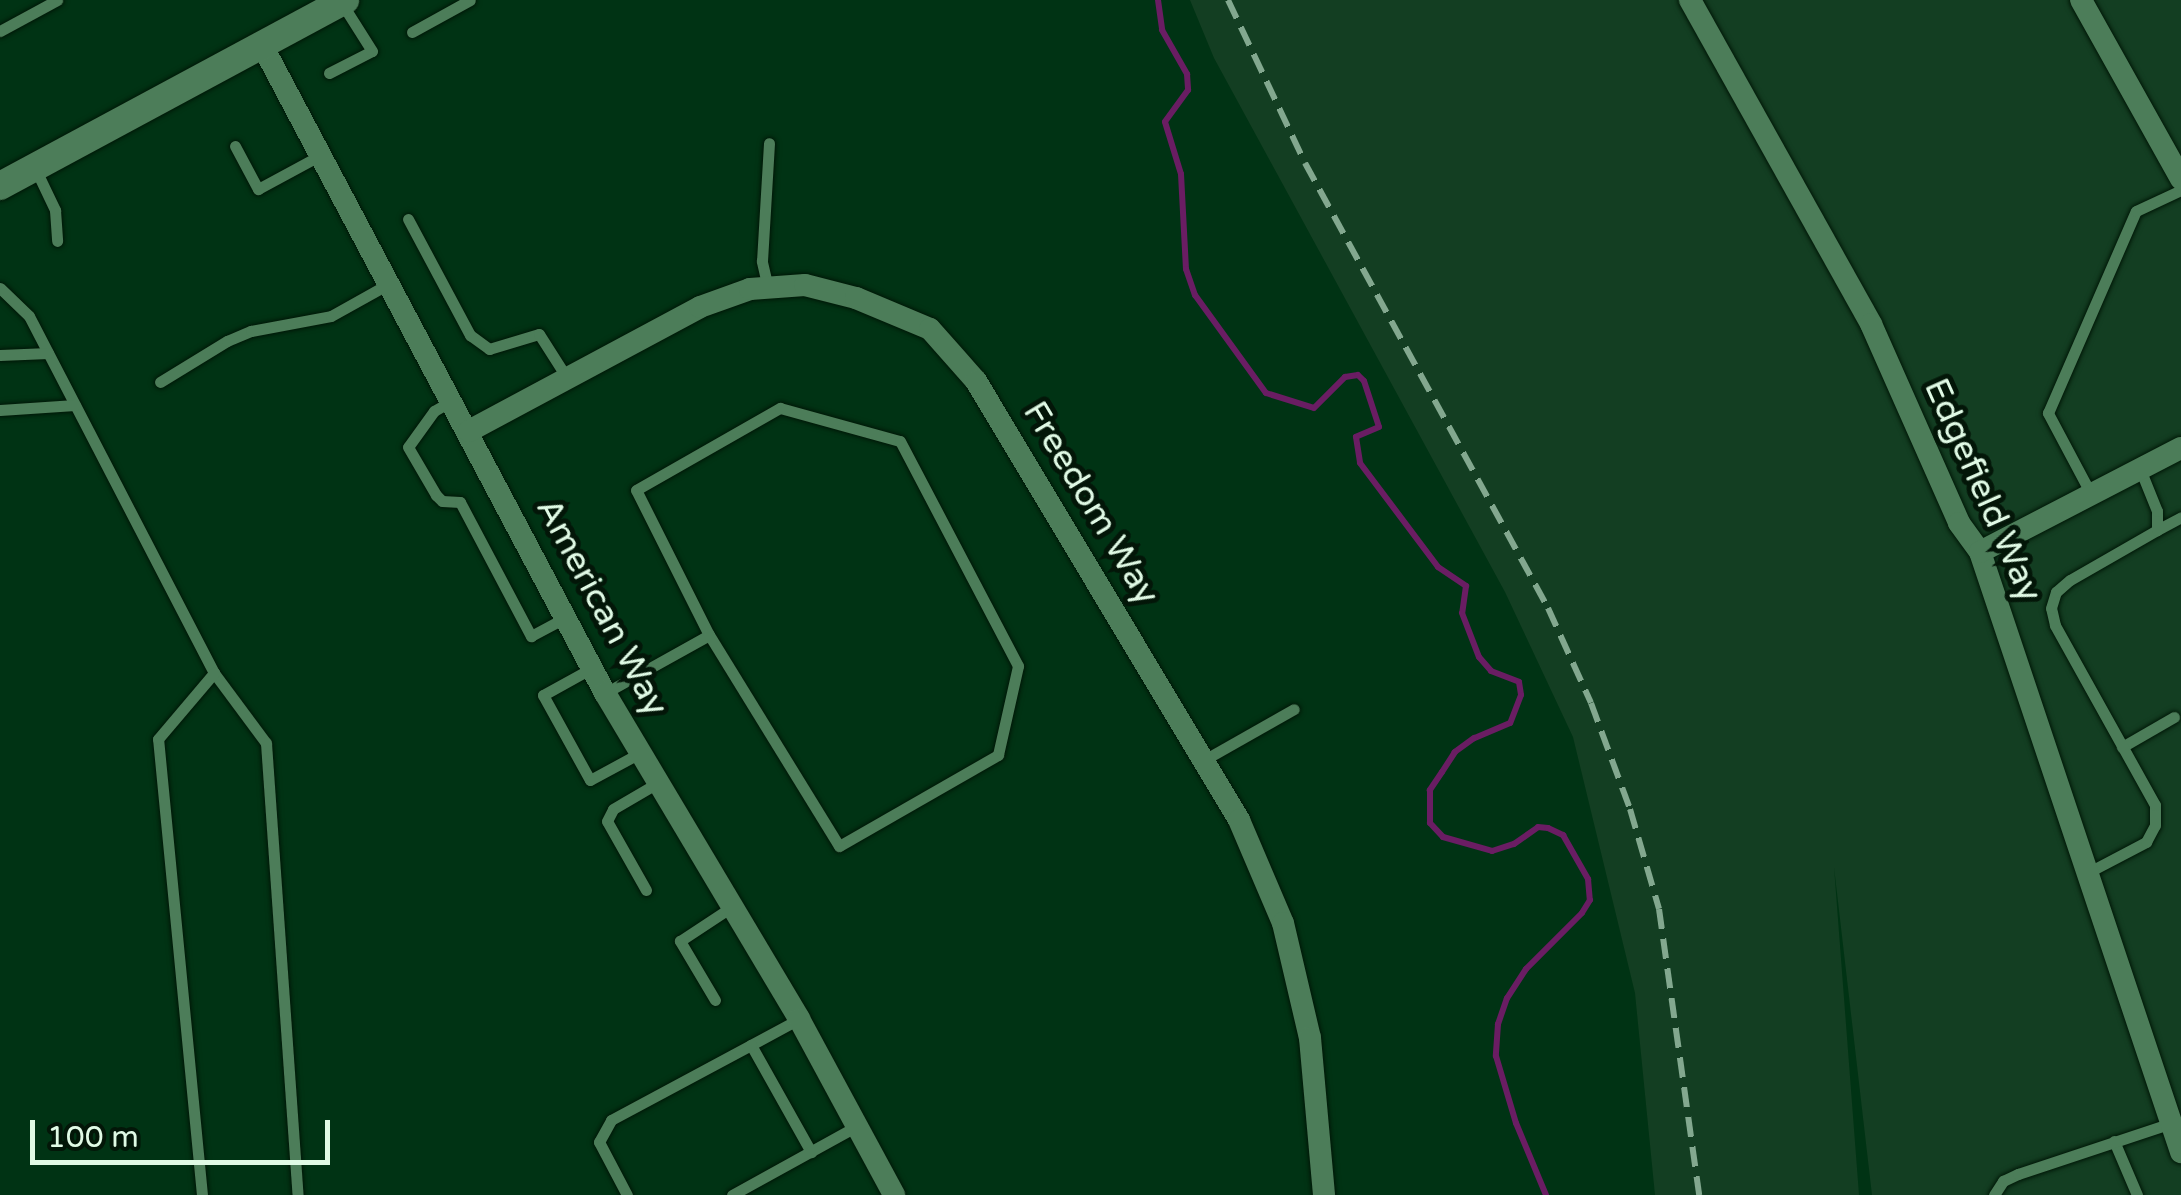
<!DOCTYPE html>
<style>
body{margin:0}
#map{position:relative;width:2181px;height:1195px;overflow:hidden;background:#003314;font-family:"Varela Round",sans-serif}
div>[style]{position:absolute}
.built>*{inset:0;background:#133e22}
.stream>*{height:6px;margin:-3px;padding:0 3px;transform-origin:3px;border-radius:3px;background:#6a1d63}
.roads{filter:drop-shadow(0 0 2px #011707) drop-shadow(0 0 2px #011707)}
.service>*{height:11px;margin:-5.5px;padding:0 5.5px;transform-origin:5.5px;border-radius:5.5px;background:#4c7d59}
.minor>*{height:22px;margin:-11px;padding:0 11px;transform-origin:11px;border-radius:11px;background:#4c7d59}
.tertiary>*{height:28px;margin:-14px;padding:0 14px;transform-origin:14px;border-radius:14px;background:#4c7d59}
.rail>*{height:6px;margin-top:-3px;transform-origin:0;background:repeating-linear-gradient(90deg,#83a88f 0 20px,transparent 0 30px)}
span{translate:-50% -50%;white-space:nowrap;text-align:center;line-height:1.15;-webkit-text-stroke:10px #031608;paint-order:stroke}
.street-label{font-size:35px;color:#e0fae5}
.scale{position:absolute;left:30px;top:1120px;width:300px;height:45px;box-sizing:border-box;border:5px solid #e0fae5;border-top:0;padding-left:12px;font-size:30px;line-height:35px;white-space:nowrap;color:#e0fae5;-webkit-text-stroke:8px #031608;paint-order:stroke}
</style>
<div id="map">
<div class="built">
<div style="clip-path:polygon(1190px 0,2181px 0,2181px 1195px,1872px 1195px,1834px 867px,1859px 1195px,1655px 1195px,1635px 993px,1573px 737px,1505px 592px,1214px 58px)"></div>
</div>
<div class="stream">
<div style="left:1158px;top:0;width:30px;rotate:82deg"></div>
<div style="left:1162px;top:30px;width:51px;rotate:60.4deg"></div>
<div style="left:1187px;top:74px;width:16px;rotate:86deg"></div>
<div style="left:1188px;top:90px;width:39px;rotate:126deg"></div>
<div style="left:1165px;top:122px;width:54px;rotate:72.9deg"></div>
<div style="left:1181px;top:174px;width:95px;rotate:87deg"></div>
<div style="left:1186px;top:269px;width:28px;rotate:71deg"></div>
<div style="left:1195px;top:295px;width:121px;rotate:54.1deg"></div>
<div style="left:1266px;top:393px;width:50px;rotate:17.4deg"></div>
<div style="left:1314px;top:408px;width:44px;rotate:-45deg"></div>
<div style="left:1345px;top:377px;width:13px;rotate:-9deg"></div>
<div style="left:1358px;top:375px;width:8px;rotate:45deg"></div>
<div style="left:1364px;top:381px;width:48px;rotate:71.9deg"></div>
<div style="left:1379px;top:427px;width:25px;rotate:157deg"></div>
<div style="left:1356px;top:437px;width:26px;rotate:81deg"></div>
<div style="left:1360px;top:463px;width:130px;rotate:53.1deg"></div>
<div style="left:1438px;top:567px;width:34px;rotate:34deg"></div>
<div style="left:1466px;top:586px;width:27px;rotate:98deg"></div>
<div style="left:1462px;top:613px;width:47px;rotate:68.9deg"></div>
<div style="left:1479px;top:657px;width:18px;rotate:49deg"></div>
<div style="left:1491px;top:671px;width:30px;rotate:21deg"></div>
<div style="left:1519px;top:682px;width:13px;rotate:81deg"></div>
<div style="left:1521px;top:695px;width:30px;rotate:111deg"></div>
<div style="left:1510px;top:723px;width:39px;rotate:157deg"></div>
<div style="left:1474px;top:738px;width:24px;rotate:144deg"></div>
<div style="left:1455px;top:752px;width:24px;rotate:123deg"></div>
<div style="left:1442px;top:772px;width:22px;rotate:124deg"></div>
<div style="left:1430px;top:790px;width:33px;rotate:90deg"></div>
<div style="left:1430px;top:823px;width:19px;rotate:47deg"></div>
<div style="left:1443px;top:837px;width:51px;rotate:15.9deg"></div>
<div style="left:1492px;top:851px;width:23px;rotate:-18deg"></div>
<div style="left:1514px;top:844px;width:29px;rotate:-35deg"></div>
<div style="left:1538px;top:827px;width:10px;rotate:6deg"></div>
<div style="left:1548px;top:828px;width:17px;rotate:25deg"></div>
<div style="left:1563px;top:835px;width:51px;rotate:60.4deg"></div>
<div style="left:1588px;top:879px;width:21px;rotate:85deg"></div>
<div style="left:1590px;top:900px;width:15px;rotate:122deg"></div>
<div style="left:1582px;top:913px;width:79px;rotate:135deg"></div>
<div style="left:1526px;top:969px;width:35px;rotate:123deg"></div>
<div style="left:1507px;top:998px;width:28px;rotate:109deg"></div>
<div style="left:1498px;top:1024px;width:32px;rotate:94deg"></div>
<div style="left:1496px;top:1056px;width:70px;rotate:73.4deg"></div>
<div style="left:1516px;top:1123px;width:78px;rotate:67.4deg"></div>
</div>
<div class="roads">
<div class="service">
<div style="left:0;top:31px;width:65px;rotate:-28.5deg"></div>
<div style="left:412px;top:32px;width:66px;rotate:-28.9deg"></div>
<div style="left:329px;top:73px;width:48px;rotate:-27.1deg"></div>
<div style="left:372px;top:51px;width:58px;rotate:-122.3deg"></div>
<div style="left:235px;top:146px;width:49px;rotate:61.9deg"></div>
<div style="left:258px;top:189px;width:72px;rotate:-28.4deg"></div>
<div style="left:35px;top:168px;width:47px;rotate:64.5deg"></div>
<div style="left:55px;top:210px;width:31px;rotate:86deg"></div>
<div style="left:408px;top:219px;width:132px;rotate:61.9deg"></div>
<div style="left:470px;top:335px;width:24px;rotate:36deg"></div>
<div style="left:489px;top:349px;width:52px;rotate:-16.7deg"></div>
<div style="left:539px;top:334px;width:52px;rotate:57.5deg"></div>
<div style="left:0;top:288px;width:40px;rotate:44deg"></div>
<div style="left:29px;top:316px;width:402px;rotate:62.6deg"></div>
<div style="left:214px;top:673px;width:87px;rotate:53.4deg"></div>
<div style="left:266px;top:743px;width:453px;rotate:86deg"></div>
<div style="left:768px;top:288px;width:28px;rotate:-103deg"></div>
<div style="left:762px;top:261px;width:118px;rotate:-86.6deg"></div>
<div style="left:0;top:355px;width:48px;rotate:-2.4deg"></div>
<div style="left:160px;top:382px;width:79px;rotate:-31.5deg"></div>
<div style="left:227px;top:341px;width:26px;rotate:-23deg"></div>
<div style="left:251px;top:331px;width:81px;rotate:-10.6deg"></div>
<div style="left:331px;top:316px;width:68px;rotate:-29.2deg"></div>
<div style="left:453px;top:400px;width:22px;rotate:150deg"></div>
<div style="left:434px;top:411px;width:44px;rotate:125.8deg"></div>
<div style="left:408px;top:447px;width:56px;rotate:59.7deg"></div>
<div style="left:436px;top:495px;width:8px;rotate:45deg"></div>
<div style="left:442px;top:501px;width:18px;rotate:3deg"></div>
<div style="left:460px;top:502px;width:152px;rotate:62.1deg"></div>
<div style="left:531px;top:636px;width:40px;rotate:-28deg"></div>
<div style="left:0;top:410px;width:75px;rotate:-3.8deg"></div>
<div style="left:2091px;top:494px;width:92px;rotate:-118deg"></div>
<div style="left:2048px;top:413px;width:220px;rotate:-66.5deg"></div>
<div style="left:2136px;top:211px;width:50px;rotate:-25deg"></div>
<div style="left:2157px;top:530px;width:27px;rotate:-28deg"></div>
<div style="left:592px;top:668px;width:56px;rotate:151.1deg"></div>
<div style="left:543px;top:695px;width:97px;rotate:61.1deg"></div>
<div style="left:590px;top:780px;width:57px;rotate:-28.4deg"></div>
<div style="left:605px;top:693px;width:119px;rotate:-29.1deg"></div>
<div style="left:709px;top:635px;width:162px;rotate:-116.7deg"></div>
<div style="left:636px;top:490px;width:166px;rotate:-29.7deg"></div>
<div style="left:780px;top:408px;width:124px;rotate:15.4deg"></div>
<div style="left:900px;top:441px;width:254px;rotate:62.3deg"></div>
<div style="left:1018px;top:666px;width:91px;rotate:102.7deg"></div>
<div style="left:998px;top:755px;width:183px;rotate:150.2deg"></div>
<div style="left:839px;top:846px;width:248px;rotate:-121.6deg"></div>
<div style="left:2122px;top:747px;width:60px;rotate:-30deg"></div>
<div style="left:1204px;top:760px;width:103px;rotate:-29.5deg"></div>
<div style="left:2087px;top:873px;width:67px;rotate:-27.7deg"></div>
<div style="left:2146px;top:842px;width:19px;rotate:-62deg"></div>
<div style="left:2155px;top:825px;width:20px;rotate:-90deg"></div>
<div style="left:2155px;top:805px;width:206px;rotate:-119.1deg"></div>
<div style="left:2055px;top:625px;width:17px;rotate:-103deg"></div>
<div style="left:2051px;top:608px;width:17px;rotate:-73deg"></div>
<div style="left:2056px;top:592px;width:18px;rotate:-41deg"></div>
<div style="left:2070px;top:580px;width:100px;rotate:-29.9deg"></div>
<div style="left:2157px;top:530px;width:19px;rotate:-90deg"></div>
<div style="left:2157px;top:511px;width:45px;rotate:-112deg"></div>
<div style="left:646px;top:890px;width:79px;rotate:-119.5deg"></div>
<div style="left:607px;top:821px;width:13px;rotate:-63deg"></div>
<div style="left:613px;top:809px;width:53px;rotate:-30.4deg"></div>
<div style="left:715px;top:1000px;width:69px;rotate:-120.7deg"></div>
<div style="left:680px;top:941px;width:64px;rotate:-33.4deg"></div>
<div style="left:799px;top:1019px;width:55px;rotate:151.6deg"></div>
<div style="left:751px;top:1045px;width:123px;rotate:60.7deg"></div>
<div style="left:2114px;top:1141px;width:59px;rotate:66.9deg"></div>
<div style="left:202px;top:1195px;width:458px;rotate:-95.5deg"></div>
<div style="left:158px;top:739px;width:87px;rotate:-49.7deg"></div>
<div style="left:627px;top:1195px;width:60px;rotate:-117.8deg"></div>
<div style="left:599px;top:1142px;width:25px;rotate:-61deg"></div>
<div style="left:611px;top:1120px;width:159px;rotate:-28.2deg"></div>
<div style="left:732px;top:1195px;width:143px;rotate:-28.9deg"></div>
<div style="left:1994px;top:1195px;width:17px;rotate:-57deg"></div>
<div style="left:2003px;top:1181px;width:17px;rotate:-25deg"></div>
<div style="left:2018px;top:1174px;width:161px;rotate:-18.4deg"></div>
</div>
<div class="minor">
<div style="left:1690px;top:0;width:371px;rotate:60.8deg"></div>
<div style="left:1871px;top:324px;width:218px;rotate:66.1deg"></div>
<div style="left:1959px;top:523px;width:36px;rotate:54deg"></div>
<div style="left:1980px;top:552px;width:633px;rotate:71.48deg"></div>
<div style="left:2081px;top:0;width:205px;rotate:60.8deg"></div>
<div style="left:262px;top:45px;width:733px;rotate:62.11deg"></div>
<div style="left:605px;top:693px;width:379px;rotate:59.2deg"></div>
<div style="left:799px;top:1019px;width:200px;rotate:61.6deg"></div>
<div style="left:469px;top:431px;width:262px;rotate:-28.2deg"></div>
<div style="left:700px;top:307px;width:53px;rotate:-19.8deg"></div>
<div style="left:750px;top:289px;width:55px;rotate:-4.2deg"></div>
<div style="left:805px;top:285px;width:53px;rotate:14.3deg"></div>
<div style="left:856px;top:298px;width:80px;rotate:22.7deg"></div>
<div style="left:930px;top:329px;width:69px;rotate:48.5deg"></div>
<div style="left:976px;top:381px;width:512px;rotate:59.07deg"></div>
<div style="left:1239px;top:820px;width:112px;rotate:66.9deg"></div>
<div style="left:1283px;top:923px;width:118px;rotate:76.8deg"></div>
<div style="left:1310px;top:1038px;width:158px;rotate:84.9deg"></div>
<div style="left:1980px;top:552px;width:226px;rotate:-27.4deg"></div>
</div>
<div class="tertiary">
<div style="left:0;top:186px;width:392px;rotate:-28.3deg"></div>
</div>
</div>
<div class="rail">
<div style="left:1228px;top:0;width:180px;rotate:64.7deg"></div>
<div style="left:1305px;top:163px;width:507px;rotate:61.36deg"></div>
<div style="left:1548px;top:608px;width:104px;rotate:65.6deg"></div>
<div style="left:1591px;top:703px;width:113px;rotate:69.8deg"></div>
<div style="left:1630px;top:809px;width:104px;rotate:73.8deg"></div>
<div style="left:1659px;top:909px;width:289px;rotate:82deg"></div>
</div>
<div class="street-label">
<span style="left:1983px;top:490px;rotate:66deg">Edgefield Way</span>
<span style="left:1091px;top:503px;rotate:59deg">Freedom Way</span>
<span style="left:602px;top:607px;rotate:62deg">American Way</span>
</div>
<div class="scale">100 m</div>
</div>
